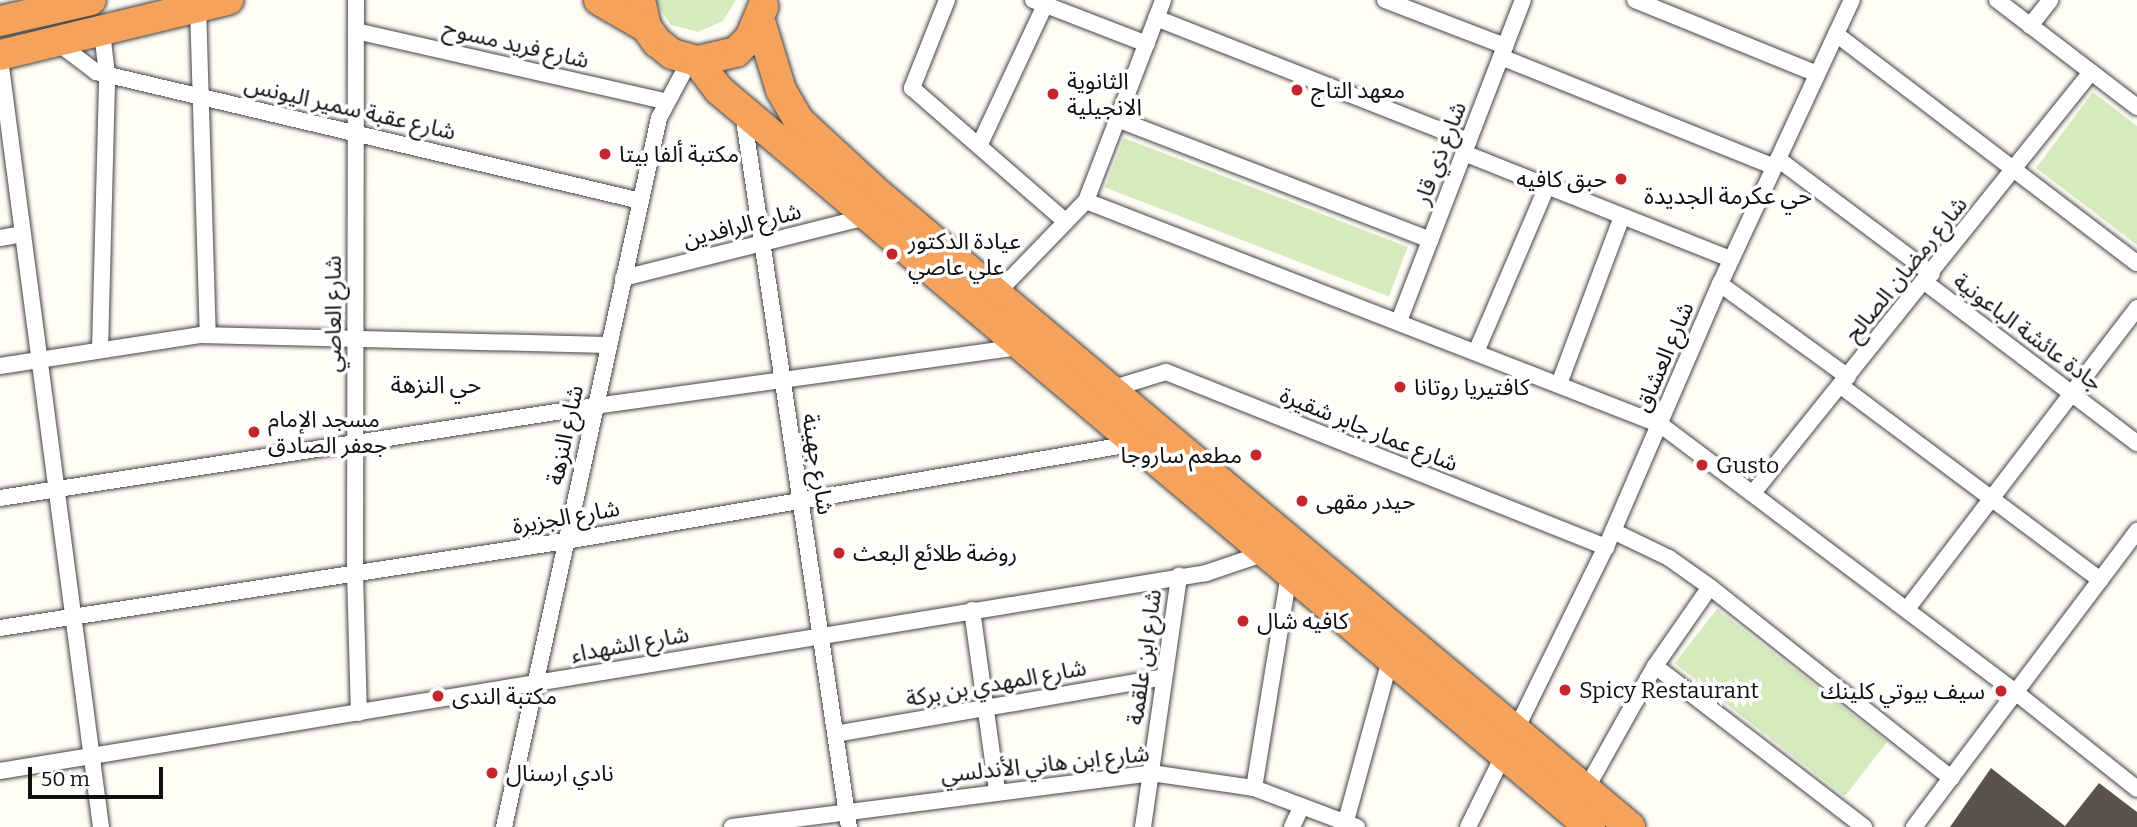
<!DOCTYPE html>
<meta charset="utf-8">
<style>
body{margin:0}
#map{position:relative;width:2137px;height:827px;overflow:hidden;background:#fffdf5;font-family:Bitter,"Noto Sans Arabic",serif}
div>[style]{position:absolute}
.green>*{inset:0;background:#d5ebbd;transform-origin:0 0}
.building>*{inset:0;background:#5a524d}
.roads{filter:drop-shadow(0 0 2px #444) drop-shadow(0 0 2px #444)}
.street>*{height:16px;margin:-8px;padding:0 8px;transform-origin:8px;border-radius:8px;background:#fff}
.highway>*{height:30px;margin:-15px;padding:0 15px;transform-origin:15px;border-radius:15px;background:#f5a25d}
.dots>*{width:19px;height:19px;translate:-50% -50%;box-sizing:border-box;border:4px solid #fff;border-radius:50%}
span{translate:-50% -50%;white-space:nowrap;text-align:center;line-height:1.15;-webkit-text-stroke:7px #fff;paint-order:stroke}
.street-label{font-size:23px;color:#111}
.poi-label{font-size:23px;color:#111}
.left{translate:0 -50%;text-align:left}
.right{translate:-100% -50%;text-align:right}
.neighbourhood-label{font-size:24px;color:#111}
.scale{position:absolute;left:28px;top:767px;width:135px;height:32px;box-sizing:border-box;border:4px solid #111;border-top:0;padding-left:9px;font-size:21px;line-height:24px;white-space:nowrap;color:#111;-webkit-text-stroke:5px #fff;paint-order:stroke}
</style>
<div id="map">
<div class="green">
<div style="clip-path:polygon(654px 0,736px 0,723px 21px,698px 32px,671px 25px)"></div>
<div style="clip-path:polygon(2093px 92px,2137px 126px,2137px 245px,2036px 168px)"></div>
<div style="left:1124px;top:138px;width:304px;height:53px;rotate:21deg"></div>
<div style="left:1717px;top:609px;width:216px;height:69px;rotate:38deg"></div>
</div>
<div class="building">
<div style="clip-path:polygon(1991px 768px,2065px 826px,2099px 783px,2137px 812px,2137px 827px,1950px 827px)"></div>
</div>
<div class="roads">
<div class="street">
<div style="left:356px;top:0;width:573px;rotate:90.1deg"></div>
<div style="left:355px;top:573px;width:140px;rotate:88.4deg"></div>
<div style="left:947px;top:0;width:95px;rotate:111.7deg"></div>
<div style="left:912px;top:88px;width:201px;rotate:41deg"></div>
<div style="left:1033px;top:0;width:122px;rotate:21.1deg"></div>
<div style="left:1385px;top:0;width:129px;rotate:21deg"></div>
<div style="left:1635px;top:0;width:196px;rotate:22.1deg"></div>
<div style="left:1997px;top:0;width:176px;rotate:37.4deg"></div>
<div style="left:198px;top:6px;width:329px;rotate:88.3deg"></div>
<div style="left:1156px;top:18px;width:336px;rotate:21.5deg"></div>
<div style="left:2030px;top:26px;width:33px;rotate:-52deg"></div>
<div style="left:356px;top:31px;width:317px;rotate:12.8deg"></div>
<div style="left:1836px;top:34px;width:378px;rotate:37.3deg"></div>
<div style="left:58px;top:43px;width:48px;rotate:37.3deg"></div>
<div style="left:96px;top:72px;width:560px;rotate:13.32deg"></div>
<div style="left:1501px;top:57px;width:294px;rotate:21.9deg"></div>
<div style="left:0;top:59px;width:775px;rotate:82.51deg"></div>
<div style="left:743px;top:113px;width:722px;rotate:81.56deg"></div>
<div style="left:1117px;top:119px;width:336px;rotate:21.1deg"></div>
<div style="left:979px;top:146px;width:156px;rotate:-64.9deg"></div>
<div style="left:1464px;top:153px;width:287px;rotate:21.7deg"></div>
<div style="left:1778px;top:159px;width:192px;rotate:36.8deg"></div>
<div style="left:1086px;top:201px;width:215px;rotate:-69deg"></div>
<div style="left:0;top:238px;width:23px;rotate:-10deg"></div>
<div style="left:623px;top:278px;width:254px;rotate:-14.1deg"></div>
<div style="left:1926px;top:283px;width:265px;rotate:37.2deg"></div>
<div style="left:1720px;top:284px;width:158px;rotate:36deg"></div>
<div style="left:998px;top:292px;width:127px;rotate:-46deg"></div>
<div style="left:1086px;top:201px;width:617px;rotate:21.28deg"></div>
<div style="left:1661px;top:425px;width:442px;rotate:37deg"></div>
<div style="left:2014px;top:691px;width:157px;rotate:38.5deg"></div>
<div style="left:1399px;top:321px;width:344px;rotate:-68.9deg"></div>
<div style="left:100px;top:350px;width:275px;rotate:-88.5deg"></div>
<div style="left:107px;top:75px;width:43px;rotate:-96.6deg"></div>
<div style="left:1476px;top:352px;width:181px;rotate:-66.8deg"></div>
<div style="left:0;top:366px;width:202px;rotate:-8.8deg"></div>
<div style="left:200px;top:335px;width:408px;rotate:1.4deg"></div>
<div style="left:1559px;top:384px;width:179px;rotate:-69.4deg"></div>
<div style="left:1841px;top:386px;width:324px;rotate:36.8deg"></div>
<div style="left:1114px;top:388px;width:54px;rotate:-17.1deg"></div>
<div style="left:1166px;top:372px;width:474px;rotate:21.7deg"></div>
<div style="left:1753px;top:493px;width:540px;rotate:-51.24deg"></div>
<div style="left:0;top:498px;width:602px;rotate:-8.79deg"></div>
<div style="left:595px;top:406px;width:431px;rotate:-7.9deg"></div>
<div style="left:1613px;top:531px;width:62px;rotate:25.7deg"></div>
<div style="left:1669px;top:558px;width:50px;rotate:35.3deg"></div>
<div style="left:1710px;top:587px;width:308px;rotate:38.4deg"></div>
<div style="left:1907px;top:609px;width:379px;rotate:-52.6deg"></div>
<div style="left:972px;top:610px;width:182px;rotate:82.1deg"></div>
<div style="left:0;top:628px;width:573px;rotate:-8.74deg"></div>
<div style="left:566px;top:541px;width:579px;rotate:-9.74deg"></div>
<div style="left:1655px;top:666px;width:264px;rotate:37.6deg"></div>
<div style="left:835px;top:734px;width:334px;rotate:-9.8deg"></div>
<div style="left:0;top:771px;width:1222px;rotate:-9.32deg"></div>
<div style="left:1206px;top:573px;width:62px;rotate:-18.7deg"></div>
<div style="left:1254px;top:788px;width:217px;rotate:-80.7deg"></div>
<div style="left:1586px;top:789px;width:141px;rotate:-60.7deg"></div>
<div style="left:1655px;top:666px;width:96px;rotate:-55.2deg"></div>
<div style="left:1346px;top:821px;width:167px;rotate:-74.7deg"></div>
<div style="left:504px;top:827px;width:726px;rotate:-77.67deg"></div>
<div style="left:659px;top:118px;width:66px;rotate:-61.9deg"></div>
<div style="left:732px;top:827px;width:422px;rotate:-7.3deg"></div>
<div style="left:1151px;top:773px;width:104px;rotate:8.3deg"></div>
<div style="left:1254px;top:788px;width:110px;rotate:20.7deg"></div>
<div style="left:1143px;top:827px;width:254px;rotate:-81.8deg"></div>
<div style="left:1292px;top:827px;width:23px;rotate:-65deg"></div>
<div style="left:1468px;top:827px;width:312px;rotate:-63.8deg"></div>
<div style="left:1606px;top:547px;width:287px;rotate:-66.6deg"></div>
<div style="left:1720px;top:284px;width:313px;rotate:-65.1deg"></div>
<div style="left:1914px;top:827px;width:371px;rotate:-53deg"></div>
</div>
<div class="highway">
<div style="left:599px;top:0;width:54px;rotate:29.9deg"></div>
<div style="left:640px;top:0;width:28px;rotate:77deg"></div>
<div style="left:646px;top:27px;width:19px;rotate:54deg"></div>
<div style="left:657px;top:42px;width:19px;rotate:39deg"></div>
<div style="left:672px;top:54px;width:26px;rotate:16deg"></div>
<div style="left:697px;top:61px;width:40px;rotate:-13deg"></div>
<div style="left:736px;top:52px;width:20px;rotate:-45deg"></div>
<div style="left:750px;top:38px;width:34px;rotate:-67deg"></div>
<div style="left:0;top:21px;width:93px;rotate:-13deg"></div>
<div style="left:760px;top:21px;width:72px;rotate:73.1deg"></div>
<div style="left:781px;top:90px;width:36px;rotate:60deg"></div>
<div style="left:799px;top:121px;width:108px;rotate:42.7deg"></div>
<div style="left:878px;top:194px;width:983px;rotate:40.09deg"></div>
<div style="left:0;top:55px;width:235px;rotate:-13.6deg"></div>
<div style="left:697px;top:61px;width:36px;rotate:53deg"></div>
<div style="left:719px;top:90px;width:1141px;rotate:40.24deg"></div>
</div>
</div>
<div class="dots">
<div style="left:1297px;top:90px;background:#c4262e"></div>
<div style="left:1053px;top:94px;background:#c4262e"></div>
<div style="left:605px;top:154px;background:#c4262e"></div>
<div style="left:1621px;top:179px;background:#c4262e"></div>
<div style="left:892px;top:254px;background:#c4262e"></div>
<div style="left:1400px;top:387px;background:#c4262e"></div>
<div style="left:254px;top:432px;background:#c4262e"></div>
<div style="left:1256px;top:455px;background:#c4262e"></div>
<div style="left:1702px;top:465px;background:#c4262e"></div>
<div style="left:1302px;top:501px;background:#c4262e"></div>
<div style="left:839px;top:553px;background:#c4262e"></div>
<div style="left:1243px;top:621px;background:#c4262e"></div>
<div style="left:1565px;top:690px;background:#c4262e"></div>
<div style="left:2001px;top:691px;background:#c4262e"></div>
<div style="left:438px;top:696px;background:#c4262e"></div>
<div style="left:492px;top:773px;background:#c4262e"></div>
</div>
<div class="street-label">
<span style="left:516px;top:44px;rotate:13deg">شارع فريد مسوح</span>
<span style="left:350px;top:108px;rotate:13deg">شارع عقبة سمير اليونس</span>
<span style="left:1440px;top:153px;rotate:-69deg">شارع ذي قار</span>
<span style="left:742px;top:225px;rotate:-14deg">شارع الرافدين</span>
<span style="left:1906px;top:269px;rotate:-51deg">شارع رمضان الصالح</span>
<span style="left:333px;top:314px;rotate:-90deg">شارع العاصي</span>
<span style="left:2028px;top:332px;rotate:37deg">جادة عائشة الباعونية</span>
<span style="left:1664px;top:357px;rotate:-67deg">شارع العشاق</span>
<span style="left:1369px;top:429px;rotate:22deg">شارع عمار جابر شقيرة</span>
<span style="left:565px;top:435px;rotate:-78deg">شارع النزهة</span>
<span style="left:818px;top:464px;rotate:81deg">شارع جهينة</span>
<span style="left:566px;top:517px;rotate:-10deg">شارع الجزيرة</span>
<span style="left:630px;top:644px;rotate:-10deg">شارع الشهداء</span>
<span style="left:1144px;top:657px;rotate:-82deg">شارع ابن علقمة</span>
<span style="left:996px;top:683px;rotate:-10deg">شارع المهدي بن بركة</span>
<span style="left:1045px;top:764px;rotate:-6deg">شارع ابن هاني الأندلسي</span>
</div>
<div class="poi-label">
<span class="left" style="left:1067px;top:94px">الثانوية<br>الانجيلية</span>
<span class="left" style="left:1311px;top:90px">معهد التاج</span>
<span class="left" style="left:619px;top:154px">مكتبة ألفا بيتا</span>
<span class="right" style="left:1607px;top:179px">حبق كافيه</span>
<span class="left" style="left:908px;top:254px">عيادة الدكتور<br>علي عاصي</span>
<span class="left" style="left:1414px;top:387px">كافتيريا روتانا</span>
<span class="left" style="left:268px;top:432px">مسجد الإمام<br>جعفر الصادق</span>
<span class="right" style="left:1242px;top:455px">مطعم ساروجا</span>
<span class="left" style="left:1716px;top:465px">Gusto</span>
<span class="left" style="left:1316px;top:501px">حيدر مقهى</span>
<span class="left" style="left:853px;top:553px">روضة طلائع البعث</span>
<span class="left" style="left:1257px;top:621px">كافيه شال</span>
<span class="left" style="left:1579px;top:690px">Spicy Restaurant</span>
<span class="right" style="left:1985px;top:691px">سيف بيوتي كلينك</span>
<span class="left" style="left:452px;top:696px">مكتبة الندى</span>
<span class="left" style="left:506px;top:773px">نادي ارسنال</span>
</div>
<div class="neighbourhood-label">
<span style="left:1728px;top:197px">حي عكرمة الجديدة</span>
<span style="left:436px;top:386px">حي النزهة</span>
</div>
<div class="scale">50 m</div>
</div>
